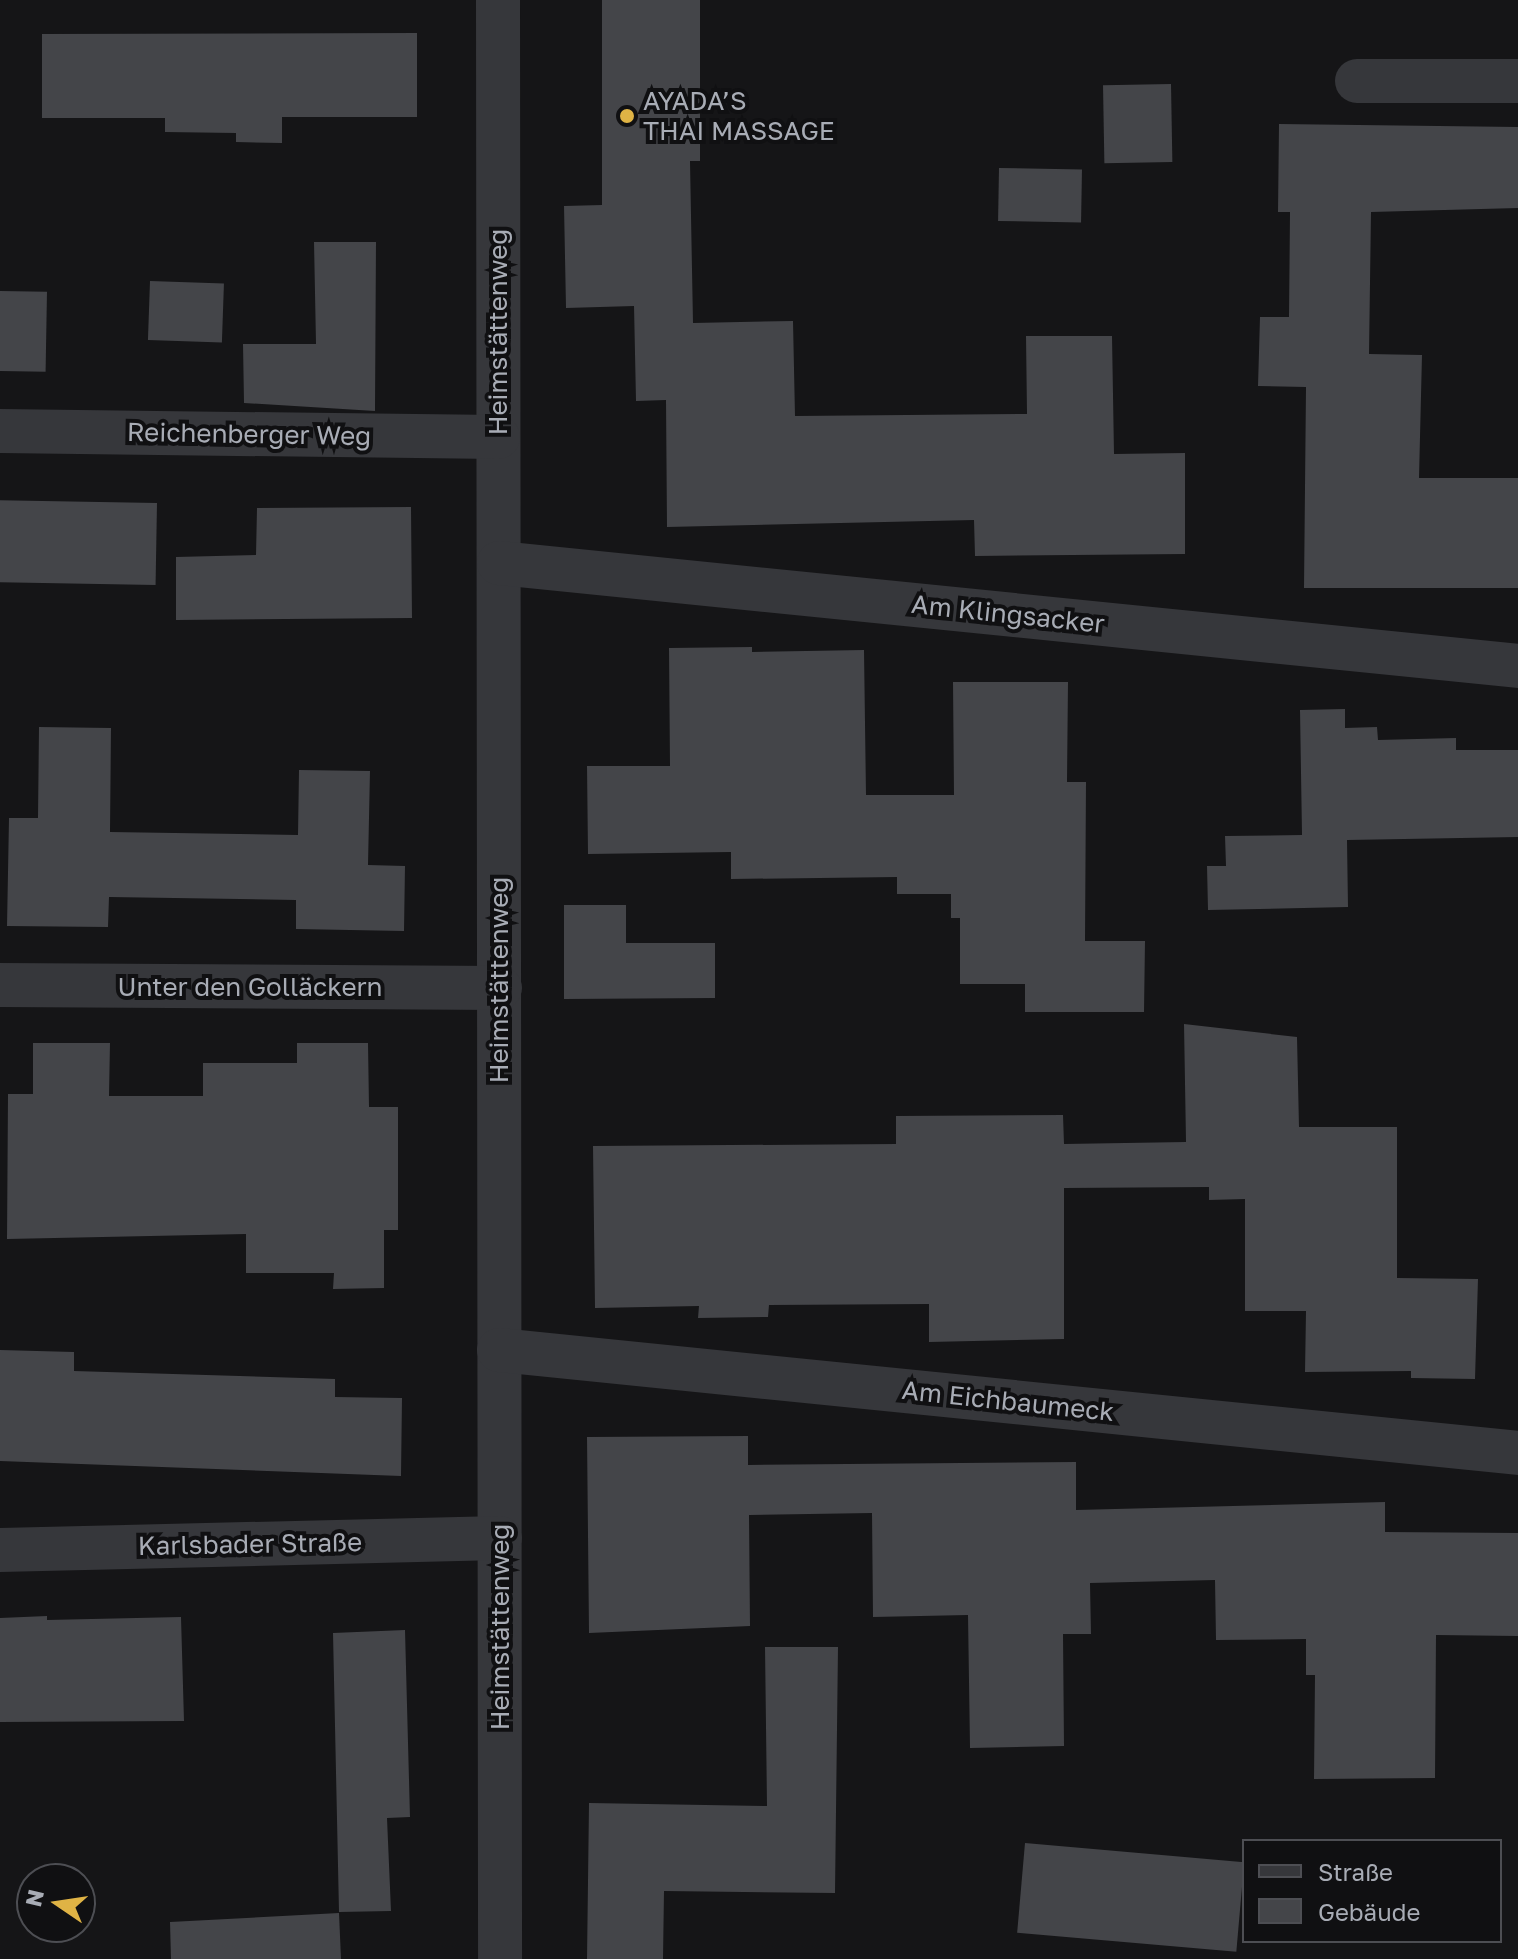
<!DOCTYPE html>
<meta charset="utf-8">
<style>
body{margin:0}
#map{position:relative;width:1518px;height:1959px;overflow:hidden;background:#151517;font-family:"Golos Text",sans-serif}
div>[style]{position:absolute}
.building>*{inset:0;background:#444549;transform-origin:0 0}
.minor>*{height:44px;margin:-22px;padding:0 22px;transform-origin:22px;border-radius:22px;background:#36373b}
.dots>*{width:22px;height:22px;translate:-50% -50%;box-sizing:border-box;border:4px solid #101012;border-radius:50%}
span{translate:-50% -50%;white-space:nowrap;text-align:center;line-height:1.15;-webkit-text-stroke:8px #101012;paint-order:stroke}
.poi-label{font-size:26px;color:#a8acb5}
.left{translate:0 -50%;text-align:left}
.street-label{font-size:26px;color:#a8acb5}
.legend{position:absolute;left:1242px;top:1839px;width:260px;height:104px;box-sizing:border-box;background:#101012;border:2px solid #4d4e53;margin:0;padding:10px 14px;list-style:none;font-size:24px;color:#a8acb5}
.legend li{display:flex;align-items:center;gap:16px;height:40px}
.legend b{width:40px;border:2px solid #4d4e53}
.north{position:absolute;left:16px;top:1863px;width:80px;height:80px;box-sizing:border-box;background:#101012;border:2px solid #4d4e53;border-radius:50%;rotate:283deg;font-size:22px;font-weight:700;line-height:32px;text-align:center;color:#a8acb5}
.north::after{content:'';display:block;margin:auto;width:28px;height:36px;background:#dfb345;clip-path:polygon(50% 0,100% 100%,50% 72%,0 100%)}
</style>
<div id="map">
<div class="building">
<div style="clip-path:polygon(602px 0,700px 0,700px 161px,690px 161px,693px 323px,793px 321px,795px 416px,1027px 414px,1026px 336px,1112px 336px,1114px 454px,1185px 453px,1185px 554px,975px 556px,974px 520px,667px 527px,666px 400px,636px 401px,634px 306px,566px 308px,564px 206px,602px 205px)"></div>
<div style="clip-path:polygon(417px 33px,417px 117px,282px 117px,282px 143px,236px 142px,236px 133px,165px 132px,165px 118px,42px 118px,42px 34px)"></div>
<div style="left:1171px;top:84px;width:78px;height:68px;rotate:89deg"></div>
<div style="clip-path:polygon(1279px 124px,1518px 127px,1518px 208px,1371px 212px,1369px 354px,1422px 355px,1419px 478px,1518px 478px,1518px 588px,1304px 588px,1306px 387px,1258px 386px,1260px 317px,1289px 317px,1290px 212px,1278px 212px)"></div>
<div style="left:999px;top:168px;width:83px;height:53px;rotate:1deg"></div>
<div style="clip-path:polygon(314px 242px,376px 242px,375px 411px,244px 403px,243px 344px,316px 344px)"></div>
<div style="left:150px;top:281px;width:74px;height:59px;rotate:2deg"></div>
<div style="left:0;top:291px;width:47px;height:80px;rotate:1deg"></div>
<div style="left:157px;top:503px;width:82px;height:157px;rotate:91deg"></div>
<div style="clip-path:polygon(411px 507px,412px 618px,176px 620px,176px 557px,256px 555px,257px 508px)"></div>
<div style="clip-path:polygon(752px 647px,752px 652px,864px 650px,866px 795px,954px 795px,953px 682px,1068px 682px,1067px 782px,1086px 782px,1085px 941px,1145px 941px,1144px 1012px,1025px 1012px,1025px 984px,960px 984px,960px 918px,951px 918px,951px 894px,897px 894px,897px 877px,731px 879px,731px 852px,588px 854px,587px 766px,670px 766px,669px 648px)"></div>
<div style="clip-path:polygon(1345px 709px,1345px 728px,1377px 727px,1378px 740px,1456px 738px,1456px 750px,1518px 750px,1518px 837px,1347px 840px,1348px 907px,1208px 910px,1207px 866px,1226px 866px,1225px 836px,1302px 835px,1300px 710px)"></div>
<div style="clip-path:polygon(39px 727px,111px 728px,110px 832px,298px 835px,299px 770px,370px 771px,368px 865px,405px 866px,404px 931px,296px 929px,296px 900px,109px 897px,108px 927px,7px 926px,9px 818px,38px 818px)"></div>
<div style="clip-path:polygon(564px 905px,626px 905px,626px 943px,715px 943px,715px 998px,564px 999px)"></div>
<div style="clip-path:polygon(1184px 1024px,1297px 1037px,1299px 1127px,1397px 1127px,1397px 1278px,1478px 1279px,1475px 1379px,1411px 1378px,1411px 1371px,1305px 1372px,1306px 1311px,1245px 1311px,1245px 1199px,1209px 1200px,1209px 1187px,1064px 1188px,1064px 1339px,929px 1342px,929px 1304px,769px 1305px,768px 1317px,698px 1318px,699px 1306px,595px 1308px,593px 1146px,896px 1144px,896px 1116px,1063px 1115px,1064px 1144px,1186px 1142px)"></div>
<div style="clip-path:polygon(33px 1043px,110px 1043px,109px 1096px,203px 1096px,203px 1063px,297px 1063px,297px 1043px,368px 1043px,369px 1107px,398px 1107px,398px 1230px,384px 1230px,384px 1288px,333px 1289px,334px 1273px,246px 1273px,246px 1234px,7px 1239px,8px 1094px,33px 1094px)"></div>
<div style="clip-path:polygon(0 1350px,74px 1352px,74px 1371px,335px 1379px,335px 1397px,402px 1398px,401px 1476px,0 1461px)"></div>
<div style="clip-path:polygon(748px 1436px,748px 1465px,1076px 1462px,1076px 1510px,1385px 1502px,1385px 1532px,1518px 1533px,1518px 1636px,1436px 1635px,1435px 1778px,1314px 1779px,1315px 1675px,1306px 1675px,1306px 1639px,1216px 1640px,1215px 1580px,1090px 1583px,1091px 1634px,1063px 1634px,1064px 1746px,970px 1748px,968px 1615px,873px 1617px,872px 1513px,749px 1515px,750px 1626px,589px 1633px,587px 1437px)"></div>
<div style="clip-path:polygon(47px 1616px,47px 1620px,181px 1617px,184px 1721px,0 1722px,0 1618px)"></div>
<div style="clip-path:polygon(405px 1630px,410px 1817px,387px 1818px,391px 1911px,339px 1912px,333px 1633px)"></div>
<div style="clip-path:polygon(765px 1647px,838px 1647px,835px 1893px,664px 1891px,663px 1959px,587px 1959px,589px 1803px,767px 1806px)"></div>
<div style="left:1025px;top:1843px;width:220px;height:90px;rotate:5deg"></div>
<div style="clip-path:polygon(339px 1913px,341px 1959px,171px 1959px,170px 1922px)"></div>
</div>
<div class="minor">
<div style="left:498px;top:0;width:1959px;rotate:89.94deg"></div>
<div style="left:1357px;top:81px;width:161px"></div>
<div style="left:0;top:431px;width:498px;rotate:0.7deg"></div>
<div style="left:499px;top:563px;width:1024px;rotate:5.77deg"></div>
<div style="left:0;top:985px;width:500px;rotate:0.34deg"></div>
<div style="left:499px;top:1350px;width:1024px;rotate:5.77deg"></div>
<div style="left:0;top:1550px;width:500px;rotate:-1.37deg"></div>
</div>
<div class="dots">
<div style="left:627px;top:116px;background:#dfb345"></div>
</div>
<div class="poi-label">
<span class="left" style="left:643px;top:116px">AYADA’S<br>THAI MASSAGE</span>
</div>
<div class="street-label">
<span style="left:498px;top:332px;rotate:-90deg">Heimstättenweg</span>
<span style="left:249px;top:434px;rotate:1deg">Reichenberger Weg</span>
<span style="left:1008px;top:614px;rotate:6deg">Am Klingsacker</span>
<span style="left:499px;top:980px;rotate:-90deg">Heimstättenweg</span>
<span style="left:250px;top:987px">Unter den Golläckern</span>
<span style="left:1008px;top:1401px;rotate:6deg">Am Eichbaumeck</span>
<span style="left:250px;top:1544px;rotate:-1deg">Karlsbader Straße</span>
<span style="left:500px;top:1627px;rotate:-90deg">Heimstättenweg</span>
</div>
<ul class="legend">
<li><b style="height:10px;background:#36373b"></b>Straße</li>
<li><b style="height:22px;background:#444549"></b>Gebäude</li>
</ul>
<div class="north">N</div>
</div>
